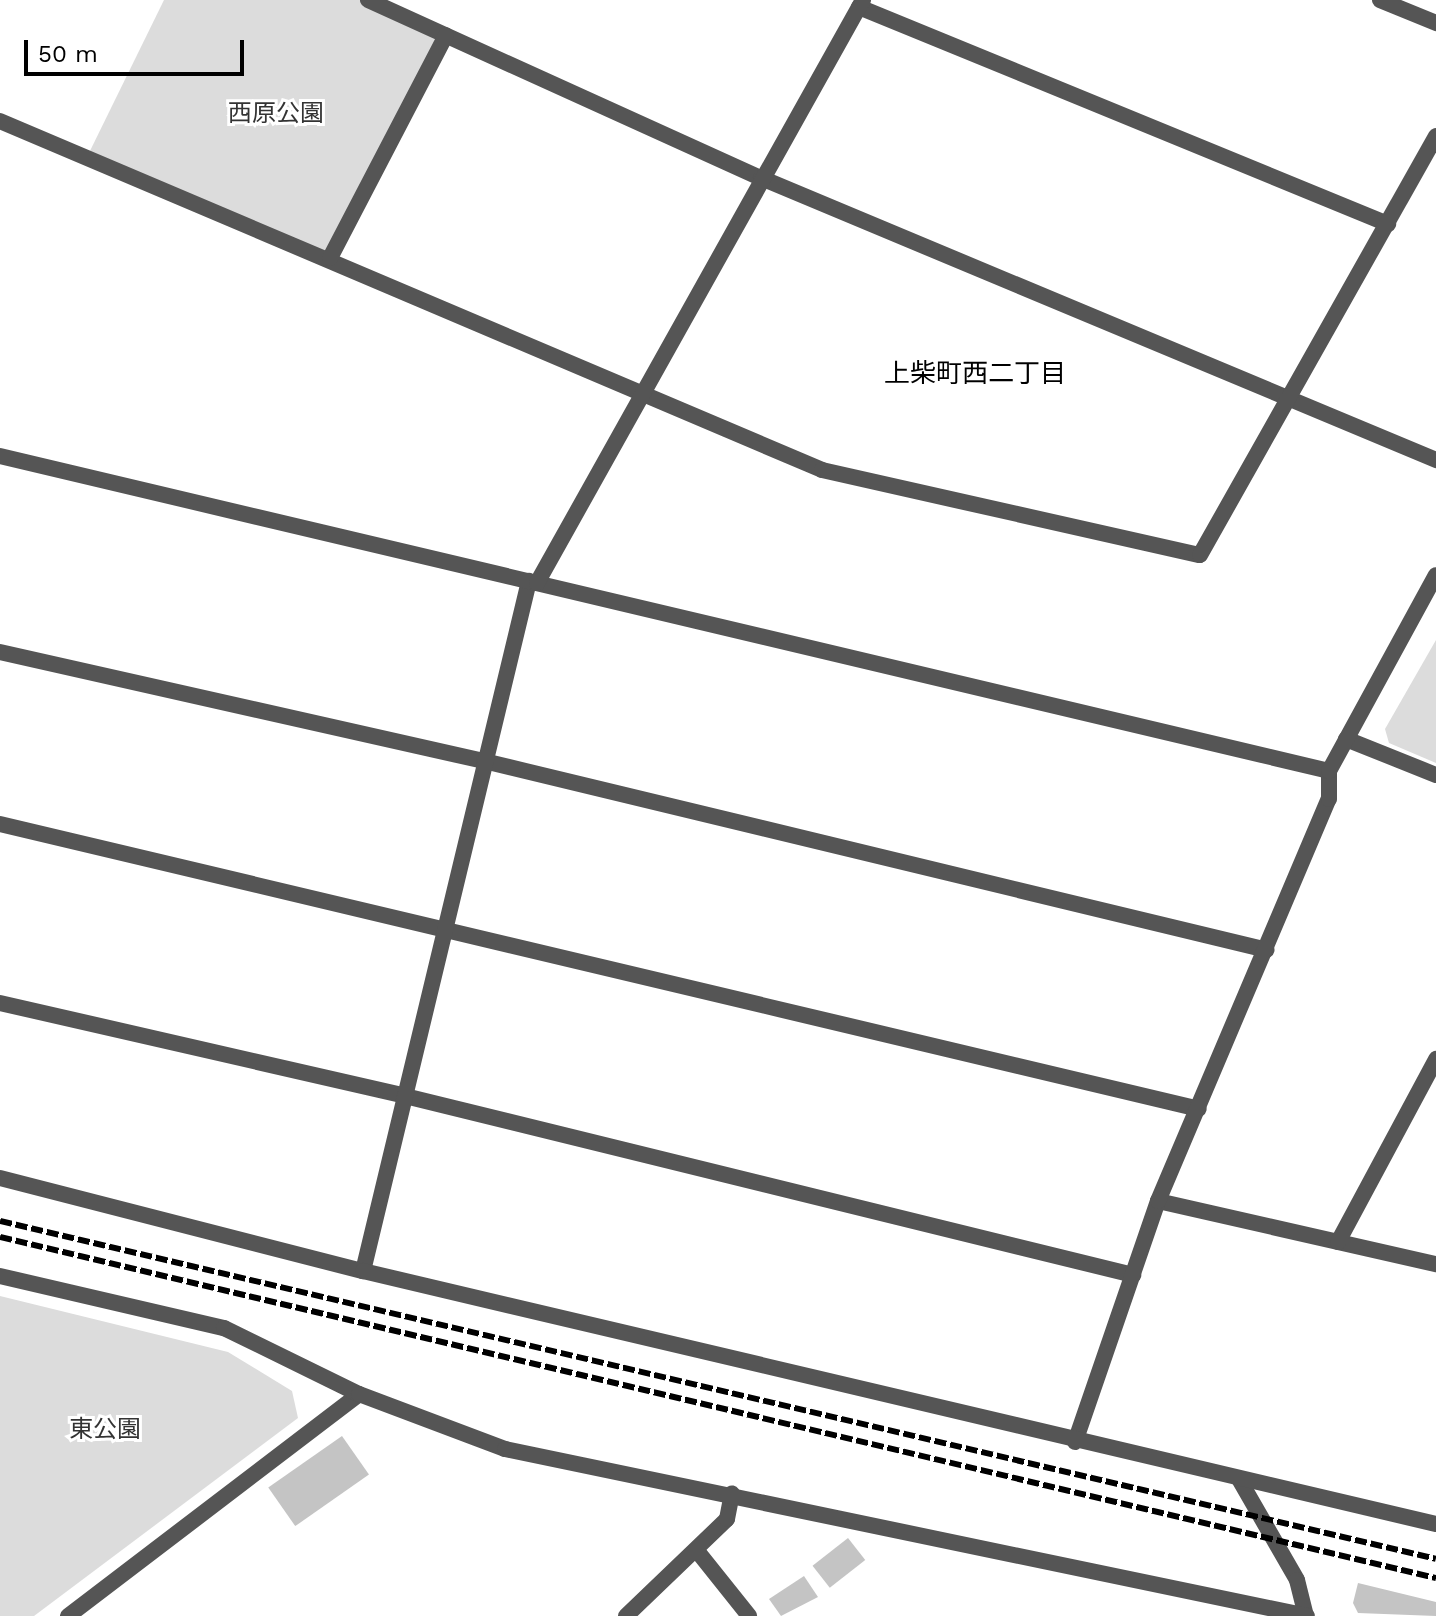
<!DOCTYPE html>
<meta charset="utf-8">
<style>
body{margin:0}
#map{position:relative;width:1436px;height:1616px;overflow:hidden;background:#fff;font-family:"Work Sans","Noto Sans JP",sans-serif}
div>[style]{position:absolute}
.green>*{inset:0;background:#dcdcdc}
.building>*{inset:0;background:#c4c4c4;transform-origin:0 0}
.minor>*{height:16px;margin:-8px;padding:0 8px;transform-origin:8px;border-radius:8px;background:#555}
.tertiary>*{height:16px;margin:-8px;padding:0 8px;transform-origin:8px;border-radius:8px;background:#555}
.rail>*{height:6px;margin-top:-3px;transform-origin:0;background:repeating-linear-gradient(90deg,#000 0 12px,transparent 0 16px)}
span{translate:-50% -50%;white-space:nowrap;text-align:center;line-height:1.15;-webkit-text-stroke:6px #fff;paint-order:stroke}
.park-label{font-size:24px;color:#333}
.neighbourhood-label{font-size:26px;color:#000}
.scale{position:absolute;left:24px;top:40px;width:220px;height:36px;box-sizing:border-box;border:4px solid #000;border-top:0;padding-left:10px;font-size:24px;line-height:28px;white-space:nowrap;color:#000;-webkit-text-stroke:6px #fff;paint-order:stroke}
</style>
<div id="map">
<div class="green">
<div style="clip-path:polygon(164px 0,368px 0,446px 35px,330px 258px,87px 157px)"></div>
<div style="clip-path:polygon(1436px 640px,1436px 763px,1389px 743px,1385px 729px)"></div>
<div style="clip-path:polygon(0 1296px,228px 1352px,292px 1391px,298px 1418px,34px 1616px,0 1616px)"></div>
</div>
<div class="building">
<div style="left:342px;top:1436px;width:47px;height:90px;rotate:55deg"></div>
<div style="left:848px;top:1538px;width:28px;height:45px;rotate:52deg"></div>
<div style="clip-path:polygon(804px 1576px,818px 1597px,781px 1616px,769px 1599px)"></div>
<div style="clip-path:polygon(1358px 1583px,1436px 1602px,1436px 1616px,1358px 1613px,1353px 1603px)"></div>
</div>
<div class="minor">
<div style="left:368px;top:0;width:431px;rotate:24.4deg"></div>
<div style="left:761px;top:178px;width:732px;rotate:22.67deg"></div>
<div style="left:1380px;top:0;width:61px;rotate:22.3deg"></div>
<div style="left:859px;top:7px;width:572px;rotate:22.3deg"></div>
<div style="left:0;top:121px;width:893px;rotate:23deg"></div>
<div style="left:822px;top:470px;width:387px;rotate:12.7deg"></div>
<div style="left:1200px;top:555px;width:481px;rotate:-60.6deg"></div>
<div style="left:330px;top:258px;width:251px;rotate:-62.5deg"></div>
<div style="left:0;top:652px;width:496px;rotate:12.7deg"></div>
<div style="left:484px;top:761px;width:805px;rotate:13.57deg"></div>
<div style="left:1346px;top:739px;width:97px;rotate:21.8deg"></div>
<div style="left:0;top:824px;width:1232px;rotate:13.37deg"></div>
<div style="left:0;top:1003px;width:416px;rotate:12.9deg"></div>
<div style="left:405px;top:1096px;width:750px;rotate:13.81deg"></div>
<div style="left:1158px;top:1201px;width:285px;rotate:12.8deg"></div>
<div style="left:1338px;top:1242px;width:208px;rotate:-61.8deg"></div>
<div style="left:363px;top:1271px;width:710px;rotate:-76.47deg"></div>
<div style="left:1075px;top:1442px;width:255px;rotate:-71deg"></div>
<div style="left:1158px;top:1201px;width:437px;rotate:-67deg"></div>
<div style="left:1329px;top:799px;width:28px;rotate:-90deg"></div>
<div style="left:1239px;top:1479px;width:116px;rotate:60.1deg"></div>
<div style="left:1297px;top:1580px;width:36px;rotate:76deg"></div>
<div style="left:698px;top:1552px;width:82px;rotate:51.4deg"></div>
<div style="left:68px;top:1616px;width:366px;rotate:-37.3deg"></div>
<div style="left:626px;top:1616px;width:140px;rotate:-43.8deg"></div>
<div style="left:727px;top:1519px;width:26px;rotate:-79deg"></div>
</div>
<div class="tertiary">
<div style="left:0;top:456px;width:1366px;rotate:13.33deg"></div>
<div style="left:1329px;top:771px;width:223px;rotate:-61.4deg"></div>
<div style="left:537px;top:583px;width:668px;rotate:-60.79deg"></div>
<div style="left:0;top:1178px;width:375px;rotate:14.4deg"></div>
<div style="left:363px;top:1271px;width:1102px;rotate:13.27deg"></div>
<div style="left:0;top:1276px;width:230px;rotate:13.1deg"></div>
<div style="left:224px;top:1328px;width:150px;rotate:26.1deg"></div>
<div style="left:359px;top:1394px;width:156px;rotate:20.6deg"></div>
<div style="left:505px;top:1449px;width:819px;rotate:11.76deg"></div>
</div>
<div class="rail">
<div style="left:0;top:1221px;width:1475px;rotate:13.24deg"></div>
<div style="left:0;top:1237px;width:1476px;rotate:13.36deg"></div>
</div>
<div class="park-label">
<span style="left:276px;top:114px">西原公園</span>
<span style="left:105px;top:1430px">東公園</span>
</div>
<div class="neighbourhood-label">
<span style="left:975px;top:374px">上柴町西二丁目</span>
</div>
<div class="scale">50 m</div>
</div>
